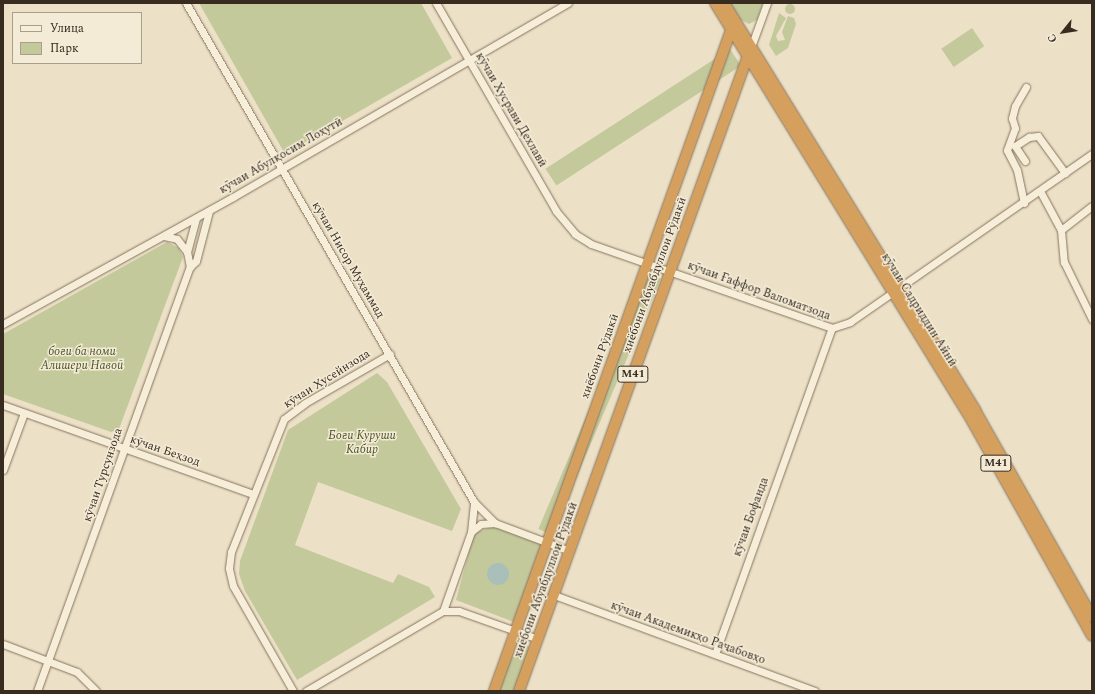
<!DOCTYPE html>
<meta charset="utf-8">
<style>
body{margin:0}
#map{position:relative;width:1095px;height:694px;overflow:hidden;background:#ece1c7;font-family:Spectral,serif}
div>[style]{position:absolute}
.green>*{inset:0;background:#c4c99c;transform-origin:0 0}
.round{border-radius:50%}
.water>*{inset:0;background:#a8c0b9}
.roads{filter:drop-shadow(0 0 1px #86735e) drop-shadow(0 0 1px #86735e)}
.minor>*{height:7px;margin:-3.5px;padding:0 3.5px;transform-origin:3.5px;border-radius:3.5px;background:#f7eeda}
.highway>*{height:10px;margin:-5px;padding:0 5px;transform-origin:5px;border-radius:5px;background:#d5a05e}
span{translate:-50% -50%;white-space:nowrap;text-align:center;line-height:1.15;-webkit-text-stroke:3px #f4ebd6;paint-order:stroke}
.shield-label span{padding:1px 3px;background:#f4ebd6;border:1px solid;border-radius:3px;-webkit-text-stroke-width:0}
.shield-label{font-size:11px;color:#382c20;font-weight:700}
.street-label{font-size:12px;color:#382c20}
.park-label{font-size:12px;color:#485328;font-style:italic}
.frame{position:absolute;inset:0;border:4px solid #382c20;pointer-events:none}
.legend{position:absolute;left:12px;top:12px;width:130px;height:52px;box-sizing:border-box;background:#f4ebd6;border:1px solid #a99f8d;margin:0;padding:5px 7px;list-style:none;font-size:12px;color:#382c20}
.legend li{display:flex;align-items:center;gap:8px;height:20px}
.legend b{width:20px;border:1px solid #a99f8d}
.north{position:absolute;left:1043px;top:12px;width:40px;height:40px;-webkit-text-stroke:3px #f4ebd6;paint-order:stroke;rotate:240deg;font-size:11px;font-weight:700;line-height:16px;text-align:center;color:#382c20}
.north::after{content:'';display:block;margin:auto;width:14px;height:18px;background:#382c20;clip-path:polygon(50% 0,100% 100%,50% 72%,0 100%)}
</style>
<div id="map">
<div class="green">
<div style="clip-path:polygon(199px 3px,421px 3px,452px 58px,285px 154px)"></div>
<div style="clip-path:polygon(730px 3px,763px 3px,757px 20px,749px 24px,741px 20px)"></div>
<div class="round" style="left:785px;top:4px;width:10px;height:10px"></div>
<div style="clip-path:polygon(779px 13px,786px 18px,776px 36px,778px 41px,785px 40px,782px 32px,788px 16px,794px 18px,796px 24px,788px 48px,776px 56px,769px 45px)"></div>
<div style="left:972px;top:28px;width:22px;height:37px;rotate:56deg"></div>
<div style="left:730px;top:49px;width:20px;height:220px;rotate:57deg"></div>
<div style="clip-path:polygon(167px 242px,179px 248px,183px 257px,119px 429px,111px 432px,3px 394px,3px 334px)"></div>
<div style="left:647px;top:273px;width:15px;height:278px;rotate:23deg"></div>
<div style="clip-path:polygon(377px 373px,387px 382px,461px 509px,452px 531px,318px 482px,295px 545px,393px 583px,398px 574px,429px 587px,435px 597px,297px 680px,245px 591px,239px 574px,240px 561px,288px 430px)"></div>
<div style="clip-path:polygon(494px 526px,541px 544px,514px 622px,456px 600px,474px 533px)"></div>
<div style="clip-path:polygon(519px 641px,530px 647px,514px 691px,497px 691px)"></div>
</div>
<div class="water">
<div class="round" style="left:487px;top:563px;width:22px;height:22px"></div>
</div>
<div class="roads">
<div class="minor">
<div style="left:186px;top:3px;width:576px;rotate:60.01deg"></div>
<div style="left:474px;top:502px;width:30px;rotate:45deg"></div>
<div style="left:495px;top:523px;width:80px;rotate:20.5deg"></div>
<div style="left:436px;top:3px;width:240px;rotate:60deg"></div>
<div style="left:556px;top:211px;width:30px;rotate:50deg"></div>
<div style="left:575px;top:234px;width:19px;rotate:32deg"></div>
<div style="left:591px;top:244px;width:255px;rotate:19.2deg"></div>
<div style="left:832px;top:328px;width:19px;rotate:-18deg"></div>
<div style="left:850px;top:322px;width:295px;rotate:-34.8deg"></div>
<div style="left:751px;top:47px;width:47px;rotate:-70deg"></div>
<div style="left:1025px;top:161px;width:18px;rotate:-124deg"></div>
<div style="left:1015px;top:146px;width:17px;rotate:-33deg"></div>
<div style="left:1029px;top:137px;width:9px;rotate:-6deg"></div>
<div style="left:1038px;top:136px;width:46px;rotate:53.9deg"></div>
<div style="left:1040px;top:191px;width:44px;rotate:61.7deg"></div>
<div style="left:1061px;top:230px;width:32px;rotate:85deg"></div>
<div style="left:1064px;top:262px;width:64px;rotate:63.8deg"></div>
<div style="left:1024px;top:203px;width:34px;rotate:-102deg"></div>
<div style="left:1017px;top:170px;width:22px;rotate:-117deg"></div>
<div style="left:1007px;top:150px;width:23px;rotate:-70deg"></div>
<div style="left:1015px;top:128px;width:10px;rotate:-107deg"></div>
<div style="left:1012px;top:118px;width:12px;rotate:-76deg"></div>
<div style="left:1015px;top:106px;width:22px;rotate:-60deg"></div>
<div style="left:1061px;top:230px;width:39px;rotate:-38deg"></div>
<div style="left:164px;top:236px;width:13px;rotate:13deg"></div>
<div style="left:177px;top:239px;width:16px;rotate:52deg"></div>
<div style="left:190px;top:267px;width:15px;rotate:-101deg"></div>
<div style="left:187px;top:252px;width:35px;rotate:-75deg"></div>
<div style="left:3px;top:324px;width:263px;rotate:-28.9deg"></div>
<div style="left:233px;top:197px;width:387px;rotate:-30.1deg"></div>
<div style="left:3px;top:405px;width:265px;rotate:19.6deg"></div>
<div style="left:3px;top:470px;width:61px;rotate:-69.8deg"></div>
<div style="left:472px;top:531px;width:11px;rotate:-38deg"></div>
<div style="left:481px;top:524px;width:14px;rotate:-4deg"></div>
<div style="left:554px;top:595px;width:278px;rotate:20.2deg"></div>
<div style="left:443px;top:611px;width:84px;rotate:-70.5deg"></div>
<div style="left:471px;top:532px;width:30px;rotate:-84deg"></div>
<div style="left:3px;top:644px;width:79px;rotate:20.7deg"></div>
<div style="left:77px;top:672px;width:27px;rotate:45deg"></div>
<div style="left:715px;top:654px;width:346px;rotate:-70.3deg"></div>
<div style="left:37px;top:691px;width:451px;rotate:-70.2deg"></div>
<div style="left:190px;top:267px;width:8px;rotate:-45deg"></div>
<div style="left:196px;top:261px;width:52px;rotate:-75.4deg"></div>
<div style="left:293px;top:691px;width:121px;rotate:-119.7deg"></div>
<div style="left:233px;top:586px;width:18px;rotate:-103deg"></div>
<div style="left:229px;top:568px;width:16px;rotate:-83deg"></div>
<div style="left:231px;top:552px;width:143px;rotate:-68.3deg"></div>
<div style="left:284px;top:419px;width:26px;rotate:-37deg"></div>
<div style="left:305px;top:403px;width:98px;rotate:-30deg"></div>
<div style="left:306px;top:691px;width:159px;rotate:-30.3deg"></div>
<div style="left:443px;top:611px;width:16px"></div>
<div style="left:459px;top:611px;width:84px;rotate:19.5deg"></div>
</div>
<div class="highway">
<div style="left:715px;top:3px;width:491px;rotate:58.4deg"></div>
<div style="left:972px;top:421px;width:246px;rotate:60.8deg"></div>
<div style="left:724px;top:3px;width:478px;rotate:58.3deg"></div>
<div style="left:975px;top:410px;width:238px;rotate:60.5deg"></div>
<div style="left:494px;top:691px;width:702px;rotate:-70.27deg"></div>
<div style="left:519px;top:691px;width:678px;rotate:-70.18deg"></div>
</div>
</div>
<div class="shield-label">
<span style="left:633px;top:374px">M41</span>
<span style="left:996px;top:463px">M41</span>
</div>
<div class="street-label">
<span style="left:511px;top:110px;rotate:60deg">кӯчаи Хусрави Дехлавӣ</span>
<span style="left:281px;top:156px;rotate:-30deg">кӯчаи Абулқосим Лоҳутӣ</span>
<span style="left:348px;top:260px;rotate:60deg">кӯчаи Нисор Муҳаммад</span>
<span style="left:655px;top:275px;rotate:-70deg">хиёбони Абуабдуллои Рӯдакӣ</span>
<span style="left:759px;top:291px;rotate:20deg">кӯчаи Ғаффор Валоматзода</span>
<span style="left:919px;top:310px;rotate:58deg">кӯчаи Садриддин Айнӣ</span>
<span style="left:600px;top:356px;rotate:-70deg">хиёбони Рӯдакӣ</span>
<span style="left:327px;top:379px;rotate:-32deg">кӯчаи Хусейнзода</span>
<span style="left:165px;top:451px;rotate:19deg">кӯчаи Беҳзод</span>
<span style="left:103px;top:475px;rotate:-71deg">кӯчаи Турсунзода</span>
<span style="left:751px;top:517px;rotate:-70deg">кӯчаи Бофанда</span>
<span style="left:546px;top:580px;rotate:-70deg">хиёбони Абуабдуллои Рӯдакӣ</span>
<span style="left:688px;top:633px;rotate:20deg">кӯчаи Академикҳо Раҷабовҳо</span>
</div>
<div class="park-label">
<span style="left:82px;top:359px">боғи ба номи<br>Алишери Навоӣ</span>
<span style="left:362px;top:443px">Боғи Куруши<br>Кабир</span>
</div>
<div class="frame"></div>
<ul class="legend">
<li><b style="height:5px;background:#f7eeda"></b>Улица</li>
<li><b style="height:11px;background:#c4c99c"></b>Парк</li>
</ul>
<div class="north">С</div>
</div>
